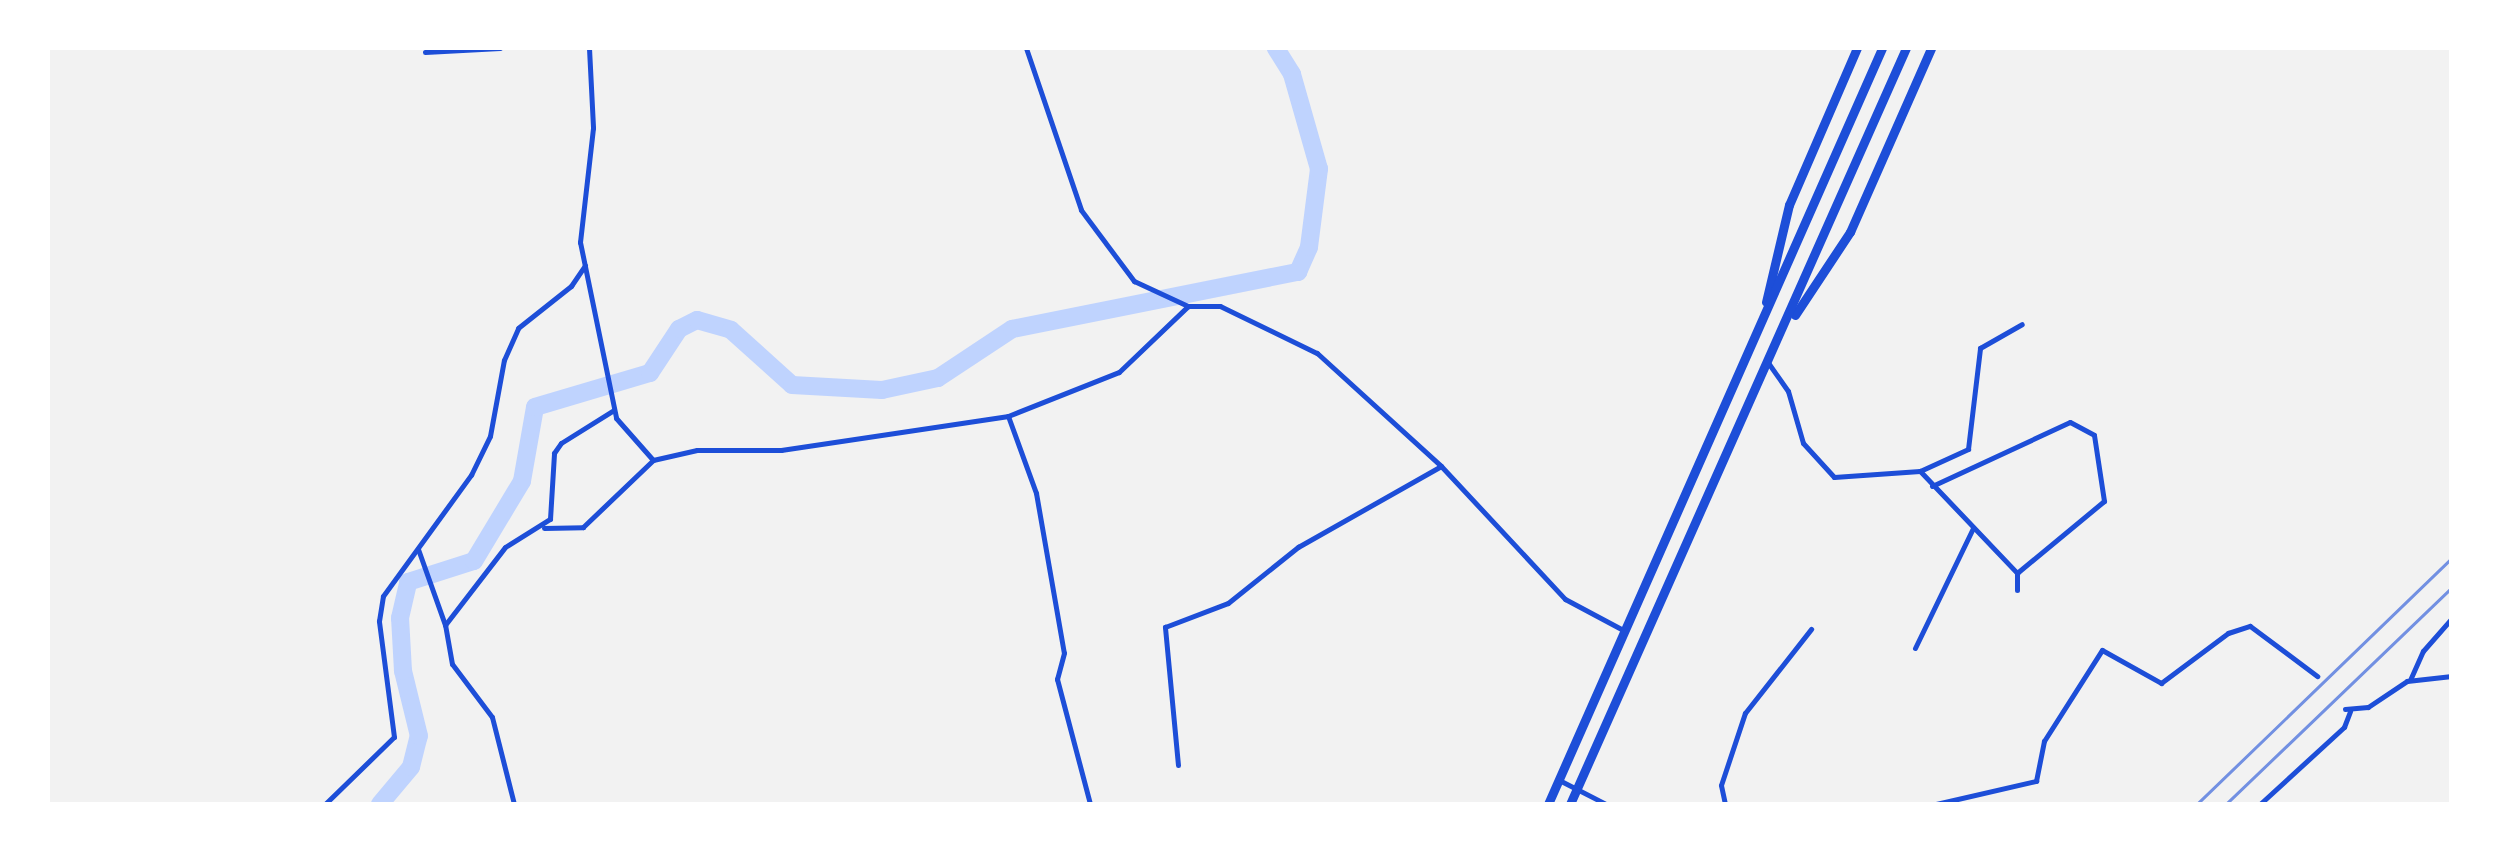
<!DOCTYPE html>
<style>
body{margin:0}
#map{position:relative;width:2499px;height:852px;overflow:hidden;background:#f2f2f2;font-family:"Fira Sans",sans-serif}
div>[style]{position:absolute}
.river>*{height:18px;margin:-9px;padding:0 9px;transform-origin:9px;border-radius:9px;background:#bfd3fe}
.minor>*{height:5px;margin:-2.5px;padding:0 2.5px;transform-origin:2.5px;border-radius:2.5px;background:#1d4ed8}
.trunk>*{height:9px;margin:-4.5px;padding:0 4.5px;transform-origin:4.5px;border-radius:4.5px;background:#1d4ed8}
.rail>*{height:2.5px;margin:-1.25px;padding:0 1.25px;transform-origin:1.25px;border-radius:1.25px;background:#7290e2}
span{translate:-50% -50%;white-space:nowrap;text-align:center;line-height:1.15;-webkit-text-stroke:10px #fff;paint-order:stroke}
.frame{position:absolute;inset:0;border:50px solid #fff;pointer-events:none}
</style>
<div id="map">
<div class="river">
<div style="left:380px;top:804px;width:48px;rotate:-50deg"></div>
<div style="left:411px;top:767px;width:32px;rotate:-76deg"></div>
<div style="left:419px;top:736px;width:67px;rotate:-103.8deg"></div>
<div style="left:403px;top:671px;width:53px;rotate:-93.2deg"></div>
<div style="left:400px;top:618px;width:37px;rotate:-77deg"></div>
<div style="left:408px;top:582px;width:69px;rotate:-17.7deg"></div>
<div style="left:474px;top:561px;width:93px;rotate:-59deg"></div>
<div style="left:522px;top:481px;width:75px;rotate:-80deg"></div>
<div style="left:535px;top:407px;width:120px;rotate:-16.5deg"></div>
<div style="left:650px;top:373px;width:53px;rotate:-56.6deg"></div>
<div style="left:679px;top:329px;width:20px;rotate:-27deg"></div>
<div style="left:697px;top:320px;width:35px;rotate:16deg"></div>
<div style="left:731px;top:330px;width:82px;rotate:42deg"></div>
<div style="left:792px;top:385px;width:90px;rotate:3.2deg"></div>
<div style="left:882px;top:390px;width:57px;rotate:-12.1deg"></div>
<div style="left:938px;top:378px;width:89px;rotate:-33.5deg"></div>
<div style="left:1012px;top:329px;width:292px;rotate:-11.3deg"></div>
<div style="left:1298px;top:272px;width:27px;rotate:-66deg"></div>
<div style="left:1309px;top:247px;width:79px;rotate:-82.7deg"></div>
<div style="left:1319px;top:169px;width:99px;rotate:-105.9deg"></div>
<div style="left:1292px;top:74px;width:31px;rotate:-122deg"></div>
</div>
<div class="minor">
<div style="left:589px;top:48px;width:80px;rotate:87.1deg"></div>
<div style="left:593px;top:128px;width:115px;rotate:96.5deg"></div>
<div style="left:580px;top:242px;width:180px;rotate:78.4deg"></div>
<div style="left:616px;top:418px;width:56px;rotate:48.6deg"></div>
<div style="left:653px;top:460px;width:45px;rotate:-12.8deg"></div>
<div style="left:697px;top:450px;width:84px"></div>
<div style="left:781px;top:450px;width:230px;rotate:-8.5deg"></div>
<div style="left:1008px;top:416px;width:119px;rotate:-21.6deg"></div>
<div style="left:1119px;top:372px;width:95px;rotate:-43.7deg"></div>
<div style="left:1188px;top:306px;width:32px"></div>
<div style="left:1220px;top:306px;width:108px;rotate:25.9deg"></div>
<div style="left:1317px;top:353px;width:168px;rotate:42.3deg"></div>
<div style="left:1441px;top:466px;width:182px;rotate:47deg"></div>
<div style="left:1565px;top:599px;width:68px;rotate:28.1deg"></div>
<div style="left:1026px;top:48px;width:171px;rotate:71.2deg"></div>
<div style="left:1081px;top:210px;width:89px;rotate:53.3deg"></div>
<div style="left:1134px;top:281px;width:60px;rotate:24.8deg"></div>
<div style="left:425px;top:52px;width:75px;rotate:-3.1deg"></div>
<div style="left:1769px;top:364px;width:33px;rotate:55deg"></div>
<div style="left:1788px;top:391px;width:54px;rotate:73.9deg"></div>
<div style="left:1803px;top:443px;width:46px;rotate:47.6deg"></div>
<div style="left:1834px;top:477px;width:86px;rotate:-4deg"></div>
<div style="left:1920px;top:471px;width:53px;rotate:-24.6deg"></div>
<div style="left:1968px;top:449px;width:102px;rotate:-83.2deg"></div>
<div style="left:1980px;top:348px;width:48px;rotate:-29.7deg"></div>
<div style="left:1008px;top:416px;width:82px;rotate:70deg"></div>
<div style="left:1036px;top:493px;width:162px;rotate:80.1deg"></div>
<div style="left:1064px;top:653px;width:27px;rotate:105deg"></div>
<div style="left:1057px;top:679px;width:129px;rotate:75.2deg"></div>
<div style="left:1920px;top:471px;width:141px;rotate:46.4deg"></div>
<div style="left:2017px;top:573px;width:17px;rotate:90deg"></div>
<div style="left:1932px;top:486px;width:152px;rotate:-24.9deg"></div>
<div style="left:2070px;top:422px;width:27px;rotate:28deg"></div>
<div style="left:2094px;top:435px;width:67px;rotate:81.4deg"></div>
<div style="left:2104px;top:501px;width:113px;rotate:140.4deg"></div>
<div style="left:544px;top:528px;width:39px;rotate:-1deg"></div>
<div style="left:583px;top:527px;width:97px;rotate:-43.7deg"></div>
<div style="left:418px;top:549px;width:81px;rotate:70.4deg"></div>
<div style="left:1915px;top:648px;width:133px;rotate:-64.2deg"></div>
<div style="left:2410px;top:680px;width:32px;rotate:-66deg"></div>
<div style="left:2423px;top:651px;width:44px;rotate:-48.7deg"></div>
<div style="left:2345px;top:709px;width:23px;rotate:-5deg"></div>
<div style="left:2368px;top:707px;width:47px;rotate:-33.7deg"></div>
<div style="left:2407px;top:681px;width:45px;rotate:-6.3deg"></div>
<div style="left:1178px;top:765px;width:139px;rotate:-95.4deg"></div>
<div style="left:1165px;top:627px;width:67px;rotate:-20.9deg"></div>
<div style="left:1228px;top:603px;width:90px;rotate:-38.7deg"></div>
<div style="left:1298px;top:547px;width:164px;rotate:-29.5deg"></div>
<div style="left:1559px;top:780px;width:53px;rotate:27.1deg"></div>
<div style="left:325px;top:804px;width:96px;rotate:-44.2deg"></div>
<div style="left:394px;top:737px;width:117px;rotate:-97.4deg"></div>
<div style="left:379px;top:621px;width:25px;rotate:-81deg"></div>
<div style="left:383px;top:596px;width:150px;rotate:-54deg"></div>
<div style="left:471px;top:475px;width:43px;rotate:-64deg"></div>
<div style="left:490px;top:436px;width:77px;rotate:-79.6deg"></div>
<div style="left:504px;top:360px;width:35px;rotate:-66deg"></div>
<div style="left:518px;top:328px;width:68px;rotate:-38.4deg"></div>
<div style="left:571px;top:286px;width:25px;rotate:-56deg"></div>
<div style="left:514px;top:804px;width:90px;rotate:-104.2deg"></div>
<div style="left:492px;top:717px;width:66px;rotate:-127deg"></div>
<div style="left:452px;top:664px;width:40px;rotate:-100deg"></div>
<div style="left:445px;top:625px;width:98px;rotate:-52.4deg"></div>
<div style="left:505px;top:547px;width:53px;rotate:-31.9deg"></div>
<div style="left:550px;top:519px;width:66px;rotate:-86.5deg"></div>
<div style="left:554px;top:453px;width:12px;rotate:-55deg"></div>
<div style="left:561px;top:443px;width:62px;rotate:-31.9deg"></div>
<div style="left:1725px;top:804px;width:19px;rotate:-102deg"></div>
<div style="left:1721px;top:785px;width:76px;rotate:-71.6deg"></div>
<div style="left:1745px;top:713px;width:107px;rotate:-51.8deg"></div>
<div style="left:1936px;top:804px;width:103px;rotate:-13deg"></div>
<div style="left:2036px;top:781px;width:41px;rotate:-78.7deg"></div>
<div style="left:2044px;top:741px;width:108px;rotate:-57.5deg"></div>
<div style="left:2102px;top:650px;width:68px;rotate:29.2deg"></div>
<div style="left:2161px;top:683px;width:84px;rotate:-36.7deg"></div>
<div style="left:2228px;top:633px;width:23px;rotate:-18deg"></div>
<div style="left:2250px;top:626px;width:84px;rotate:36.7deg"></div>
<div style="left:2260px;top:804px;width:114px;rotate:-42.5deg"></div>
<div style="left:2344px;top:727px;width:17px;rotate:-69deg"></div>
</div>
<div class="trunk">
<div style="left:1766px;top:302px;width:100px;rotate:-76.7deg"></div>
<div style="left:1789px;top:205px;width:171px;rotate:-66.6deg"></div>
<div style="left:1795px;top:315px;width:100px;rotate:-56.5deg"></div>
<div style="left:1850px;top:232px;width:201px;rotate:-66.2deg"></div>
<div style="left:1548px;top:804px;width:826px;rotate:-66.16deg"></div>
<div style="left:1570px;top:804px;width:827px;rotate:-66.04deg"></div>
</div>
<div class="rail">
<div style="left:2197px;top:804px;width:354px;rotate:-44deg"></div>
<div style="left:2226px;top:804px;width:313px;rotate:-43.8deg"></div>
</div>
<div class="frame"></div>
</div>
